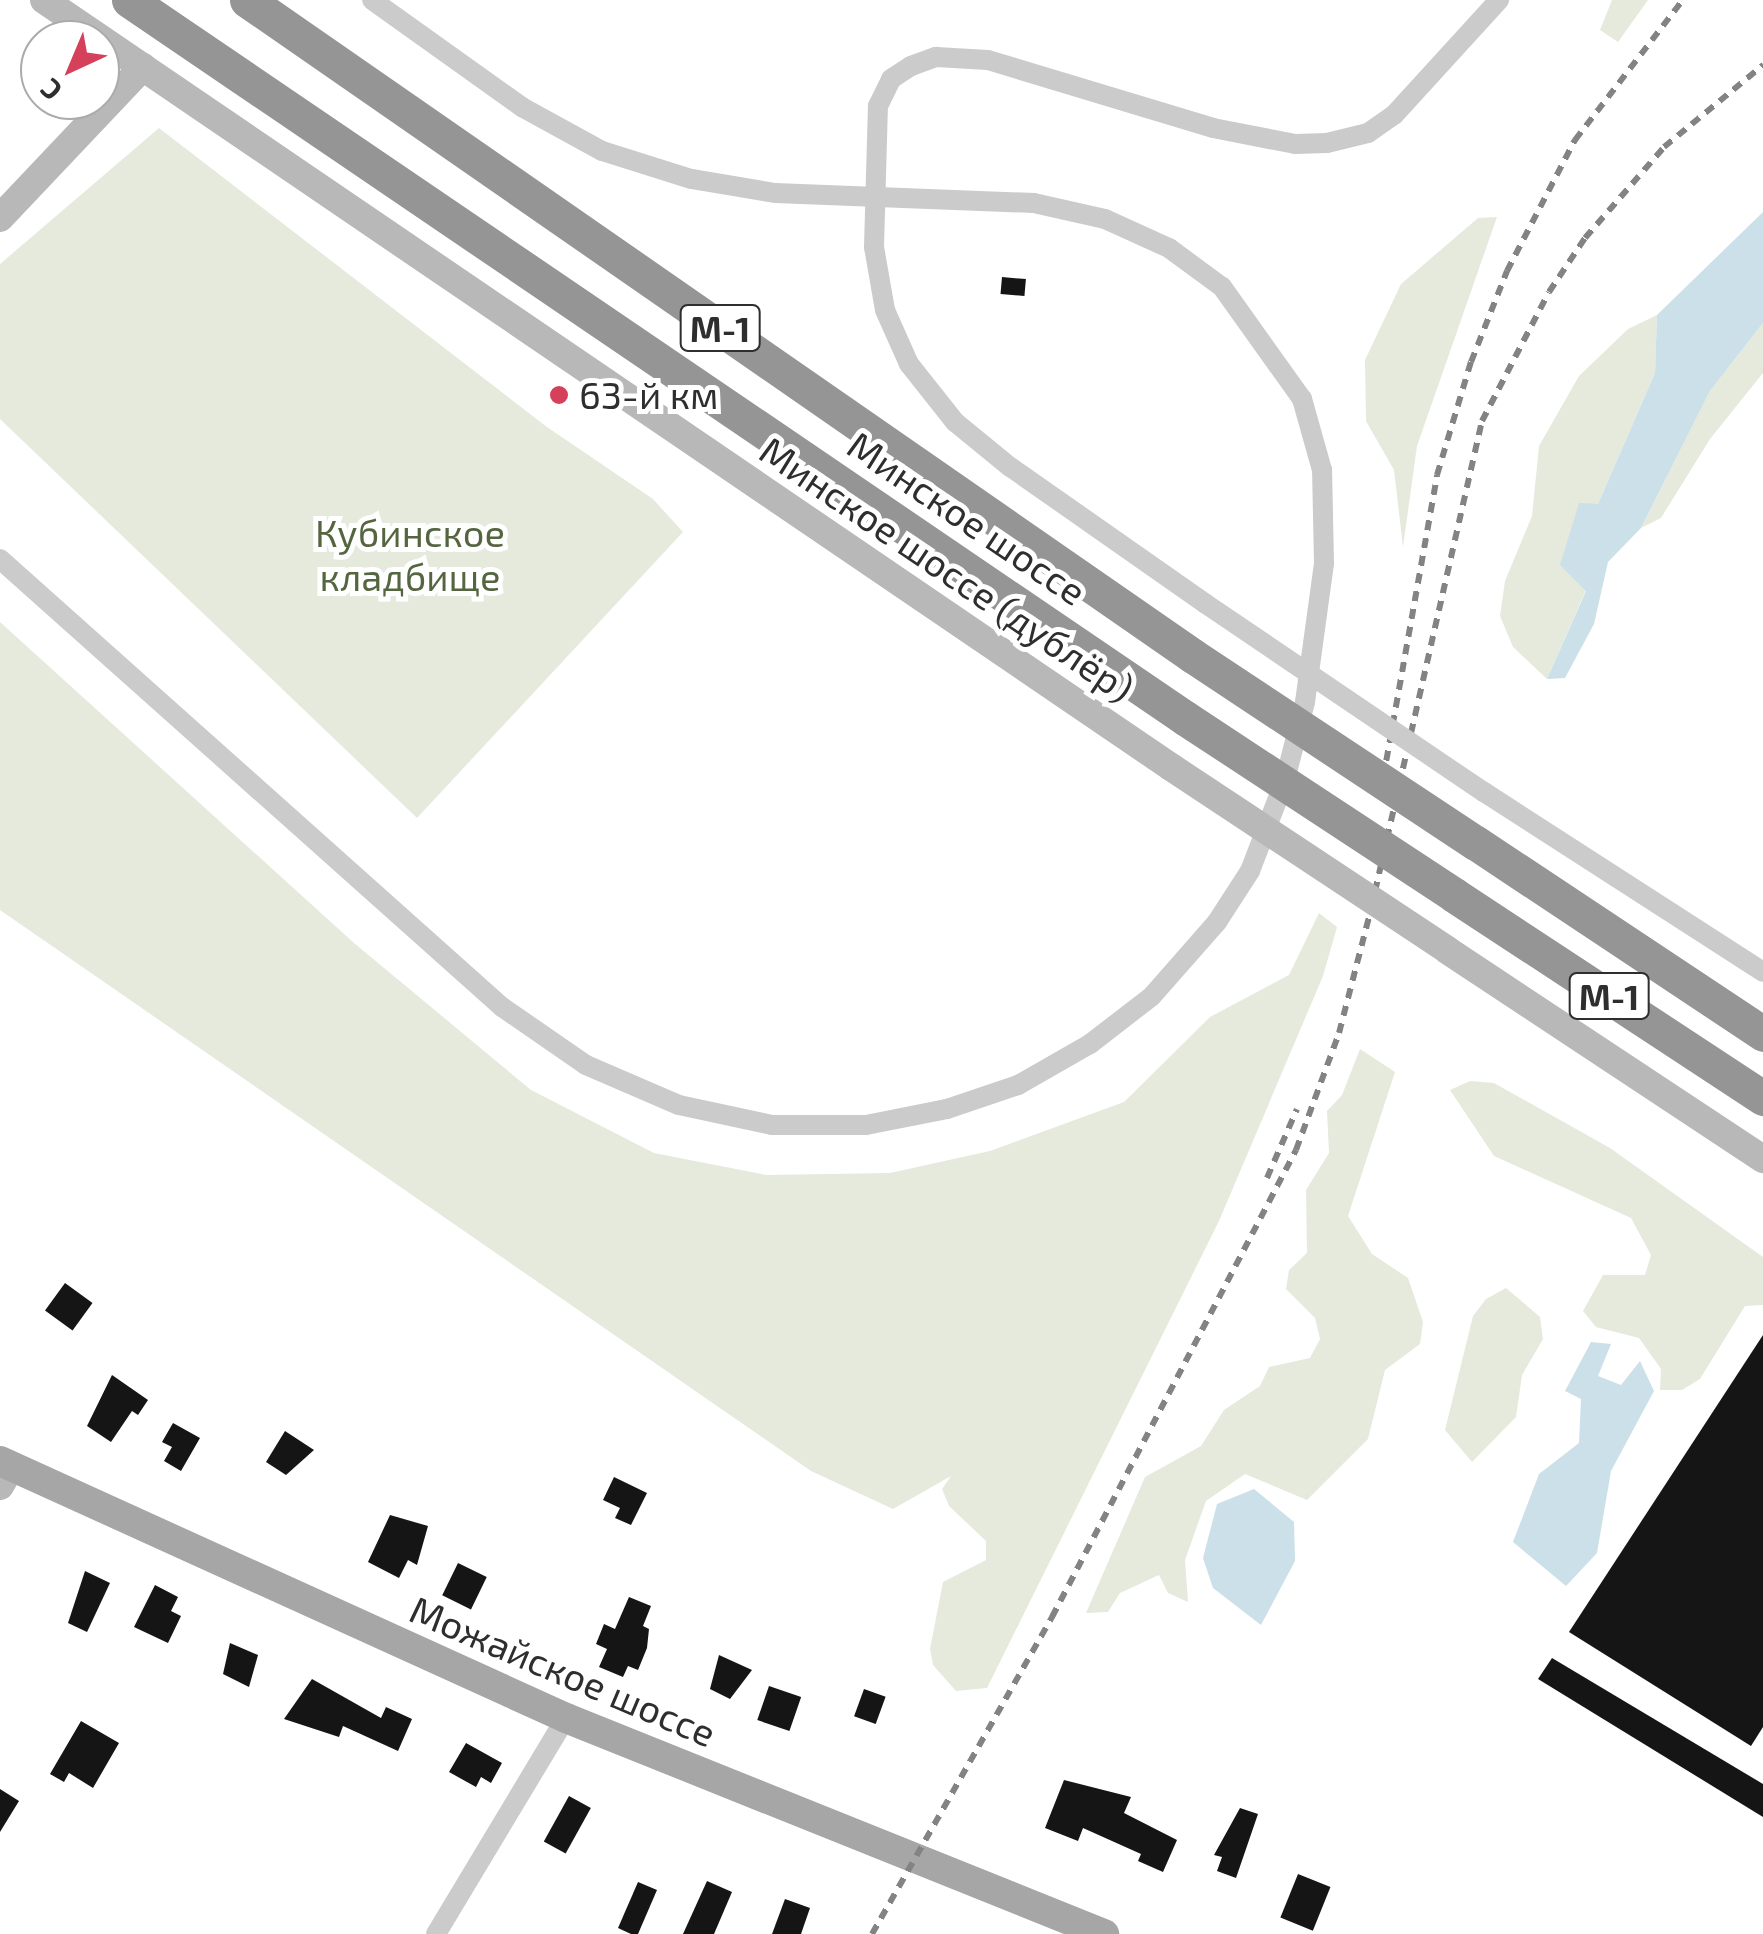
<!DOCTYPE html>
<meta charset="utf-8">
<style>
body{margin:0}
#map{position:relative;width:1763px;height:1934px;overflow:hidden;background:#fff;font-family:"Exo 2",sans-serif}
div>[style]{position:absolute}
.green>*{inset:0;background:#e5eadd}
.water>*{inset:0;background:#cbe0e8}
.building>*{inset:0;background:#151515;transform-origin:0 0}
.street>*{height:20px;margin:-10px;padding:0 10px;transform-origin:10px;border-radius:10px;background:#cbcbcb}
.secondary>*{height:28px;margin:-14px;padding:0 14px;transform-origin:14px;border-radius:14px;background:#b8b8b8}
.primary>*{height:30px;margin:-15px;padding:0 15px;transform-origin:15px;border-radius:15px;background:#a6a6a6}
.highway>*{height:35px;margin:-17.5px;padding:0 17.5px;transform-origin:17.5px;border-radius:17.5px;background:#959595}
.rail>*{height:6px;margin-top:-3px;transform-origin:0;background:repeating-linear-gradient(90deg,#838383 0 10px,transparent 0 18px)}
.street-bridge>*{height:20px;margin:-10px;padding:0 10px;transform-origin:10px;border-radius:10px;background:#cbcbcb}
.secondary-bridge>*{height:28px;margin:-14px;padding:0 14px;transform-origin:14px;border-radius:14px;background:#b8b8b8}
.highway-bridge>*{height:35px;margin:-17.5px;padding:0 17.5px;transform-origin:17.5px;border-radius:17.5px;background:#959595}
.dots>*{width:28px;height:28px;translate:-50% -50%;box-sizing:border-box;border:5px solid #fff;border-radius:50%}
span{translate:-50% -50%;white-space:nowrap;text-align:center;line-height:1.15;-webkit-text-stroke:10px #fff;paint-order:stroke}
.shield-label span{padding:2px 8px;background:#fff;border:2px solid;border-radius:8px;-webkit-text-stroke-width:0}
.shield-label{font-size:35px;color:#2e2e2e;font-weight:700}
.poi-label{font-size:38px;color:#2e2e2e}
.left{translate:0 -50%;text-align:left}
.street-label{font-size:38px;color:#2e2e2e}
.park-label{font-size:38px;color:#55653f}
.north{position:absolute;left:20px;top:20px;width:100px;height:100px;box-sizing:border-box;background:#fff;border:2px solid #ababab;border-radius:50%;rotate:224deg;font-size:28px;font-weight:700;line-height:40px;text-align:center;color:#2e2e2e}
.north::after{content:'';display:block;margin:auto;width:35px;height:45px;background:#d5405a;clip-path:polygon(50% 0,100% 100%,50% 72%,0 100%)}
</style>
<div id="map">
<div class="green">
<div style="clip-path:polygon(1612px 0,1648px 0,1618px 42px,1600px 30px)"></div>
<div style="clip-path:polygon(159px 128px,547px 427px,653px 499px,683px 532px,417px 818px,0 419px,0 264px)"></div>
<div style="clip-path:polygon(1497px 217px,1417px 446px,1403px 547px,1394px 470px,1366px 421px,1365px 360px,1401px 284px,1478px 218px)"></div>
<div style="clip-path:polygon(1657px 315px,1655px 373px,1598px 504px,1586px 590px,1547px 679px,1513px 647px,1500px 616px,1505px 581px,1532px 516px,1539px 446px,1579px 376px,1628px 329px)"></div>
<div style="clip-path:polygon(1763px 323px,1763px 373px,1710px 439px,1661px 518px,1641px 528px,1710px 391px)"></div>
<div style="clip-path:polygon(0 622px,354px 943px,531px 1090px,654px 1153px,766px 1175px,890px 1173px,990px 1151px,1124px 1102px,1210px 1017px,1289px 975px,1319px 913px,1337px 927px,1323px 976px,1219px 1221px,987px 1688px,956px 1691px,933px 1665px,930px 1649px,943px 1582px,986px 1560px,986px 1541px,949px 1506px,942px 1489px,951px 1476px,893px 1509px,811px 1471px,0 910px)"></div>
<div style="clip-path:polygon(1360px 1049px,1395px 1072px,1348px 1216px,1372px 1254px,1408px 1278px,1423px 1322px,1420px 1344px,1385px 1370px,1368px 1439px,1307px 1500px,1245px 1474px,1206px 1501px,1185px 1560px,1188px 1602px,1168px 1593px,1159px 1575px,1120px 1593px,1108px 1612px,1086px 1613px,1145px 1477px,1201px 1446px,1224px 1410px,1260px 1386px,1269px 1367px,1310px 1358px,1320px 1339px,1315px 1318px,1286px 1289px,1289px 1270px,1307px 1253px,1306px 1190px,1329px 1153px,1327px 1111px,1342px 1095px)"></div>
<div style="clip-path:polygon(1470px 1081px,1494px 1083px,1610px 1148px,1763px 1257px,1763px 1305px,1745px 1306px,1700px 1379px,1682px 1390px,1660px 1390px,1661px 1369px,1639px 1338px,1596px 1327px,1583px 1311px,1603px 1275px,1645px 1275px,1651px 1255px,1631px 1218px,1494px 1156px,1450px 1090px)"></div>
<div style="clip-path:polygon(1506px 1288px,1540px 1317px,1543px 1339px,1522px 1375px,1516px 1417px,1472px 1462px,1445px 1430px,1473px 1316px,1486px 1299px)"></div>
</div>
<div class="water">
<div style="clip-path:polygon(1763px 212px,1763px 323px,1710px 391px,1641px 528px,1608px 562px,1594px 624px,1565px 678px,1547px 679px,1586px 591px,1560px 565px,1579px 503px,1598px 504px,1655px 373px,1657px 315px)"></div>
<div style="clip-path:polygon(1591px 1342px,1611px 1344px,1598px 1376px,1621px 1385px,1640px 1361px,1654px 1391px,1611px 1471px,1597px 1553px,1566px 1586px,1513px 1542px,1539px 1474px,1579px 1443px,1581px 1399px,1565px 1391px)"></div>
<div style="clip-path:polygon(1254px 1489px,1294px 1522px,1295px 1561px,1261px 1625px,1213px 1588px,1203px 1558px,1217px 1504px)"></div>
</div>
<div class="building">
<div style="left:1002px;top:277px;width:24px;height:17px;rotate:5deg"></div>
<div style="left:65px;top:1283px;width:34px;height:34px;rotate:36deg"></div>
<div style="clip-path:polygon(1763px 1335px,1763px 1727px,1751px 1746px,1569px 1632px)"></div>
<div style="clip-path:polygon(112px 1375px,148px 1400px,138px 1415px,132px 1411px,111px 1442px,87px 1426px)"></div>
<div style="clip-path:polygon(173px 1423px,200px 1438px,181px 1471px,164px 1461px,172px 1447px,162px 1442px)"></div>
<div style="clip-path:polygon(285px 1431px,314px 1450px,286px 1475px,266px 1462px)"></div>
<div style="clip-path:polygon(614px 1477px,647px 1493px,631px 1525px,615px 1518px,620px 1508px,603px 1500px)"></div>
<div style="clip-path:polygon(390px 1515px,428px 1526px,417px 1565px,408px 1560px,399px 1578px,368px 1562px)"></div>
<div style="left:458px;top:1563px;width:32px;height:36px;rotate:26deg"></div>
<div style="clip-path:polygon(85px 1571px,110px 1583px,87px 1632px,68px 1623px)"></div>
<div style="clip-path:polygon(155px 1585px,178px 1597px,171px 1611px,181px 1616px,168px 1643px,134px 1627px)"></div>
<div style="clip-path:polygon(629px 1597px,651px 1606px,643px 1626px,649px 1629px,647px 1648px,638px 1670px,628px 1666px,623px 1677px,599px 1667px,607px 1649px,596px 1644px,604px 1624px,615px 1629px)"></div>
<div style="clip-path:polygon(230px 1643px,258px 1655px,249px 1687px,223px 1674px)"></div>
<div style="clip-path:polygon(719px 1655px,752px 1670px,730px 1699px,710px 1689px)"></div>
<div style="clip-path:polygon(1552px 1658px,1763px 1784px,1763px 1817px,1538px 1679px)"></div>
<div style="clip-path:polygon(312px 1679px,381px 1718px,386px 1707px,412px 1719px,398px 1751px,343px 1726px,339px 1737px,284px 1719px)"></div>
<div style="left:769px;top:1686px;width:34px;height:36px;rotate:19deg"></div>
<div style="left:864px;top:1689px;width:23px;height:29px;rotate:20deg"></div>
<div style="clip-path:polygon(81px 1721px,119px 1743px,93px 1788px,69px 1773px,64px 1782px,50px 1774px)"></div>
<div style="clip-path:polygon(466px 1743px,502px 1763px,491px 1783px,481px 1777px,476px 1787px,449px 1772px)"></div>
<div style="clip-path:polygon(1064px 1780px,1131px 1797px,1124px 1813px,1177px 1840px,1163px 1872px,1138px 1861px,1141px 1854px,1083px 1828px,1078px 1841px,1045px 1828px)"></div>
<div style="clip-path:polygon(0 1789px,19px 1801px,0 1832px)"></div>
<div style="left:569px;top:1796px;width:25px;height:52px;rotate:29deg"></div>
<div style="clip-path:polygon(1240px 1808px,1258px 1814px,1236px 1878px,1217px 1871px,1222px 1857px,1214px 1855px)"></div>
<div style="left:1298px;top:1874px;width:35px;height:47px;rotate:22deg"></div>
<div style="clip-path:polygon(707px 1881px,732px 1892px,714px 1934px,683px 1934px)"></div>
<div style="clip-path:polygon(638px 1882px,657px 1890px,638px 1934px,631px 1934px,618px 1928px)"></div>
<div style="clip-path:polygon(785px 1899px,810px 1908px,801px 1934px,772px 1934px)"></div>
</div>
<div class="street">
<div style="left:0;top:559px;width:673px;rotate:41.75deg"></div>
<div style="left:502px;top:1007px;width:102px;rotate:34.6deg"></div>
<div style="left:586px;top:1065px;width:101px;rotate:23.3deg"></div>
<div style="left:679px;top:1105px;width:95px;rotate:12.1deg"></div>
<div style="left:772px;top:1125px;width:94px"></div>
<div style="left:866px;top:1125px;width:83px;rotate:-11.2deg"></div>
<div style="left:947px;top:1109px;width:75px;rotate:-18.7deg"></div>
<div style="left:1018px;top:1085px;width:83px;rotate:-29.7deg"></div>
<div style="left:1090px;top:1044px;width:78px;rotate:-37.7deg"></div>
<div style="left:1152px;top:996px;width:98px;rotate:-48.7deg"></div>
<div style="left:1217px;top:922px;width:61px;rotate:-57.1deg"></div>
<div style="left:1250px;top:871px;width:97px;rotate:-69deg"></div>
<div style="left:1285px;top:780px;width:81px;rotate:-75.6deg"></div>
<div style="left:1305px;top:702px;width:140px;rotate:-82.2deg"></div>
<div style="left:1324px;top:563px;width:93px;rotate:-91.2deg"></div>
<div style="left:1322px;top:470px;width:74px;rotate:-105.7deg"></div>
<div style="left:1302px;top:399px;width:138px;rotate:-125.5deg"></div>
<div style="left:1222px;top:287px;width:66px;rotate:-143.7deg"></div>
<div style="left:1169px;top:248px;width:70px;rotate:-155.6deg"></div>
<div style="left:1105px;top:219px;width:73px;rotate:-167.3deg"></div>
<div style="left:1034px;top:203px;width:259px;rotate:-177.8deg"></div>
<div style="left:775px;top:193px;width:85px;rotate:-170.5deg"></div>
<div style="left:691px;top:179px;width:93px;rotate:-162.5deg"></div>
<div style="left:602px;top:151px;width:91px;rotate:-151.2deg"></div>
<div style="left:522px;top:107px;width:184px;rotate:-144.5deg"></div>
<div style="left:1206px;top:604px;width:239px;rotate:-145deg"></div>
<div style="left:1010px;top:467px;width:71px;rotate:-140.7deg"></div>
<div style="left:955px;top:422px;width:74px;rotate:-128.4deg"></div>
<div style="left:909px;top:364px;width:59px;rotate:-114deg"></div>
<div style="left:885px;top:310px;width:64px;rotate:-99.9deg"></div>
<div style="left:874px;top:247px;width:141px;rotate:-88.4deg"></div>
<div style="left:878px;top:106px;width:30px;rotate:-64deg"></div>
<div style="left:891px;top:79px;width:24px;rotate:-33deg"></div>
<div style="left:911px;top:66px;width:27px;rotate:-20deg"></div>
<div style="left:936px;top:57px;width:52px;rotate:3.3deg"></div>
<div style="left:988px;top:60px;width:235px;rotate:16.8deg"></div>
<div style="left:1213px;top:128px;width:84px;rotate:11deg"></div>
<div style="left:1295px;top:144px;width:32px;rotate:-2deg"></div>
<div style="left:1327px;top:143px;width:42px;rotate:-13.7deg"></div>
<div style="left:1368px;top:133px;width:32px;rotate:-35deg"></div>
<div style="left:1394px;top:115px;width:156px;rotate:-47.6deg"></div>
<div style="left:1484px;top:792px;width:332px;rotate:32.8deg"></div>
<div style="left:436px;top:1934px;width:252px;rotate:-59deg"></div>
</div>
<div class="secondary">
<div style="left:44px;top:0;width:1363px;rotate:34.24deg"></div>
<div style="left:0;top:218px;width:208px;rotate:-46.6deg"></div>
<div style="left:1447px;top:950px;width:379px;rotate:33.5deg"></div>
<div style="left:0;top:1486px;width:22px;rotate:-60deg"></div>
</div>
<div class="primary">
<div style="left:0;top:1461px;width:622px;rotate:24.42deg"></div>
<div style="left:566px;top:1718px;width:580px;rotate:21.87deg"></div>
</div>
<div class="highway">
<div style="left:129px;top:0;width:1277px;rotate:34.21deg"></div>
<div style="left:247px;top:0;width:1151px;rotate:34.74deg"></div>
<div style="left:1476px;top:843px;width:345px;rotate:33.6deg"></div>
<div style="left:1454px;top:895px;width:370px;rotate:33.3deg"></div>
</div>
<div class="rail">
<div style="left:1380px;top:796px;width:326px;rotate:-79.9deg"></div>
<div style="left:1437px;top:475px;width:118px;rotate:-73.3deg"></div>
<div style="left:1471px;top:362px;width:98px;rotate:-68.4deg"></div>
<div style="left:1507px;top:271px;width:148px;rotate:-62.6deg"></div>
<div style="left:1575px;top:140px;width:177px;rotate:-52.4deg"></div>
<div style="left:1267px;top:1178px;width:75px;rotate:-66.5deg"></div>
<div style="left:872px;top:1934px;width:365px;rotate:-60.4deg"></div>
<div style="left:1052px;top:1617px;width:527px;rotate:-62.41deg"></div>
<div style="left:1296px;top:1150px;width:125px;rotate:-69.8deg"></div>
<div style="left:1339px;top:1033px;width:128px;rotate:-75.5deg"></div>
<div style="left:1371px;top:909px;width:500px;rotate:-77.19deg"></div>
<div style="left:1482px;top:421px;width:145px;rotate:-62.6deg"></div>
<div style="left:1549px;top:292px;width:65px;rotate:-56.3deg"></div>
<div style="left:1585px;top:238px;width:121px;rotate:-49deg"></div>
<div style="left:1664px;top:147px;width:129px;rotate:-39.6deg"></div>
</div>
<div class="street-bridge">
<div style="left:1206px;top:604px;width:336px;rotate:34.1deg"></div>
</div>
<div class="secondary-bridge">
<div style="left:1171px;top:767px;width:331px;rotate:33.5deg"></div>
</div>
<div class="highway-bridge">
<div style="left:1193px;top:656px;width:339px;rotate:33.5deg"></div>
<div style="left:1185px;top:718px;width:322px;rotate:33.3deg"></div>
</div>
<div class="dots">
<div style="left:559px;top:395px;background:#d5405a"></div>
</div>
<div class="shield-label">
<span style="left:720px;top:328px">М-1</span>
<span style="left:1609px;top:996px">М-1</span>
</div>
<div class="poi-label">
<span class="left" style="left:579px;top:395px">63-й км</span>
</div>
<div class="street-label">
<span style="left:967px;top:518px;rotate:34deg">Минское шоссе</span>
<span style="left:947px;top:569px;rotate:34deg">Минское шоссе (дублёр)</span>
<span style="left:563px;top:1671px;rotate:23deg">Можайское шоссе</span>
</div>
<div class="park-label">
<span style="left:410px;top:555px">Кубинское<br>кладбище</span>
</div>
<div class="north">С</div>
</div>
